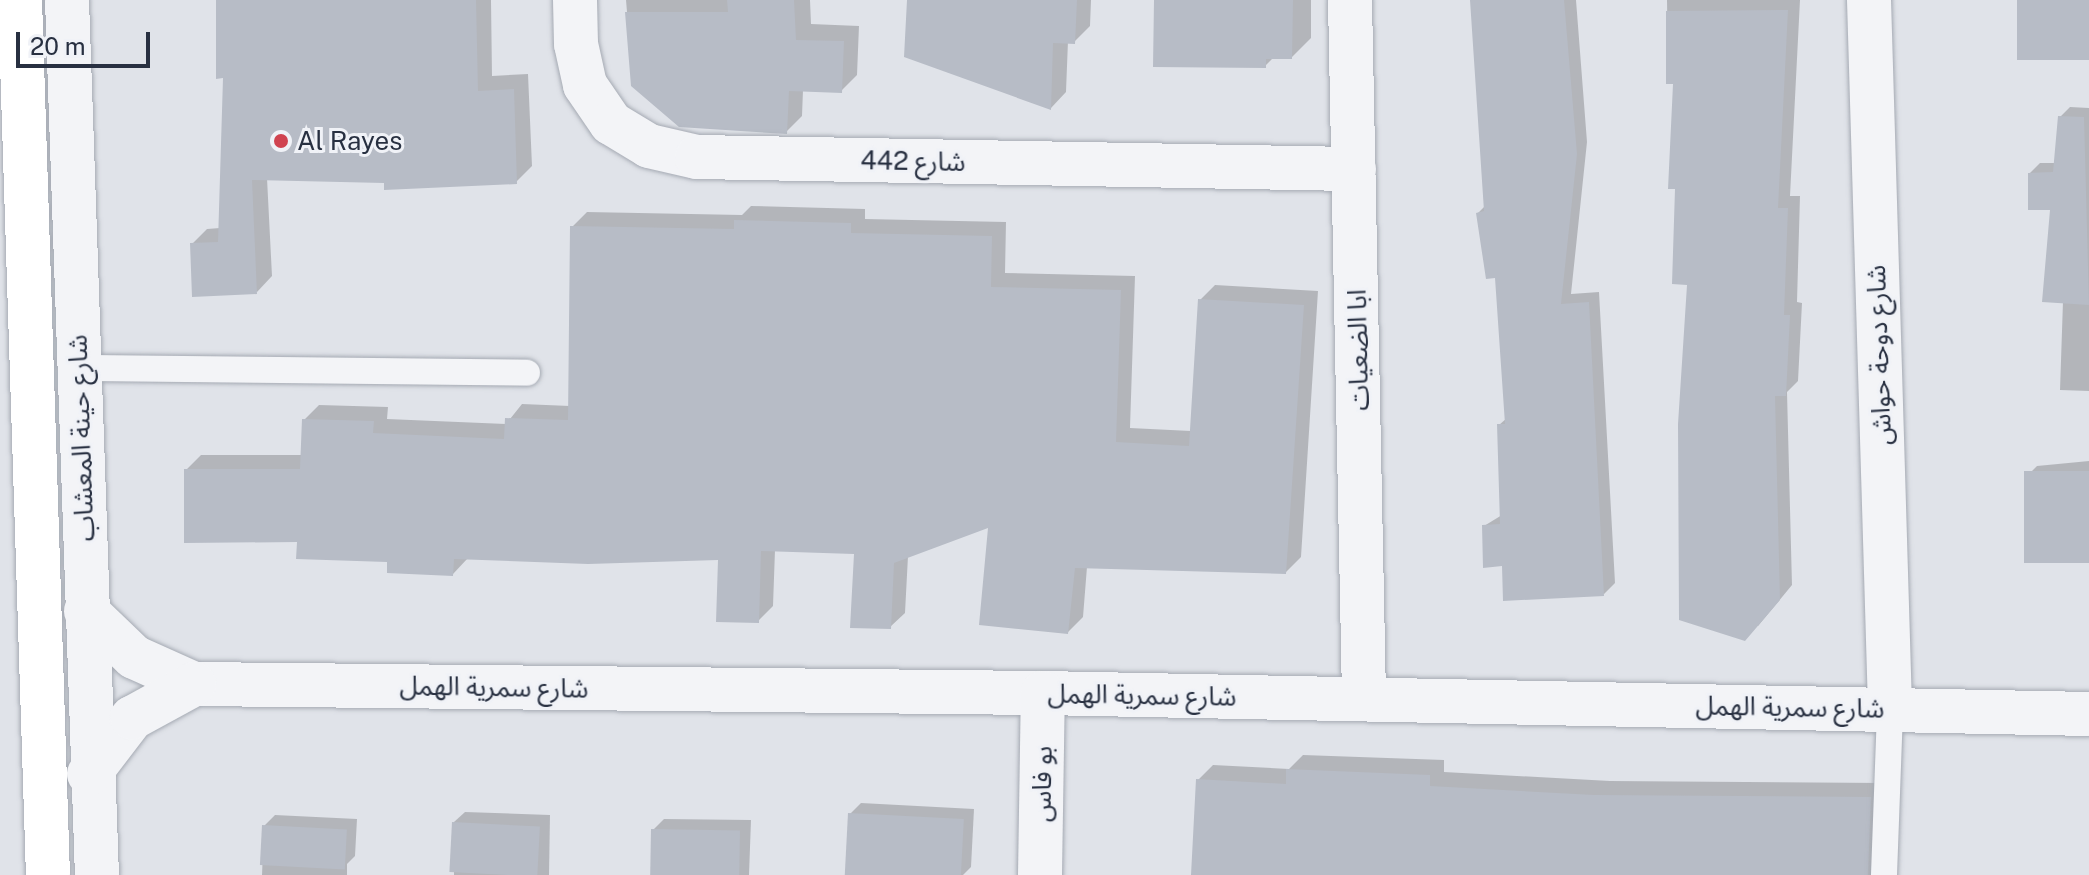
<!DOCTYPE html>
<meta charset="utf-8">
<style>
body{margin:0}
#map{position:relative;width:2089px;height:875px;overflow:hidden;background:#e0e3e9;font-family:"Public Sans","Noto Sans Arabic",sans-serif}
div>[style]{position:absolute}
.shadow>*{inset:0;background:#0003}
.building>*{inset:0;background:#b7bcc6;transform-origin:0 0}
.roads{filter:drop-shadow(0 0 2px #a5aab3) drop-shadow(0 0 2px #a5aab3)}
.lane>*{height:26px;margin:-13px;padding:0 13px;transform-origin:13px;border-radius:13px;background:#f3f4f7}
.street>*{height:44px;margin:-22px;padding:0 22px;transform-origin:22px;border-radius:22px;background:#f3f4f7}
.secondary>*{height:44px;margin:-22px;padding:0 22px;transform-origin:22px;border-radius:22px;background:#fff}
.dots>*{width:22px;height:22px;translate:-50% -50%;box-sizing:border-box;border:4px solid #f0f2f7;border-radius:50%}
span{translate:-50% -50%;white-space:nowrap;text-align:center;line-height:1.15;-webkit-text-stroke:6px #f0f2f7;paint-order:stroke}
.poi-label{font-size:26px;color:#283041}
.left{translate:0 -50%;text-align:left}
.street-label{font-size:26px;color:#283041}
.scale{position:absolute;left:16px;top:32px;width:134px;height:36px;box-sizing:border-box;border:4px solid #283041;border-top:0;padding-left:10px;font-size:24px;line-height:28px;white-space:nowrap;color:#283041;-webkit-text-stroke:6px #f0f2f7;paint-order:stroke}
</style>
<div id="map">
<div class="shadow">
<div style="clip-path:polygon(218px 0,491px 0,492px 76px,528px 74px,532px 166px,516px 182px,267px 178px,272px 276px,257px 292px,192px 244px,207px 229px,220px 228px,225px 76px)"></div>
<div style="clip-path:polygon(626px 0,810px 0,811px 24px,859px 26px,857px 75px,841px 91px,803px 90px,802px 116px,786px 132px,680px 125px,633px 85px)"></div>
<div style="clip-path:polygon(909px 0,1091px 0,1090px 26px,1074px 42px,1068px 41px,1066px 92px,1051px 108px)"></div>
<div style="clip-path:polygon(1156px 0,1311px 0,1311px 38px,1292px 57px,1274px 57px,1265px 66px)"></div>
<div style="clip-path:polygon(1473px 0,1576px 0,1587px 142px,1571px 294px,1599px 292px,1615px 583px,1604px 594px,1504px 564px,1484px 526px,1502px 515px,1499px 425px,1507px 418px,1496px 275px,1478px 213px,1485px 206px)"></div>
<div style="clip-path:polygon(1667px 0,1800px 0,1790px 196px,1800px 196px,1797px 302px,1802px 303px,1798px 381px,1787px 392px,1792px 585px,1758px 626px,1689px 283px,1678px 188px,1675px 82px,1668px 82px)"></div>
<div style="clip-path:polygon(2070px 107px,2089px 108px,2089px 391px,2060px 390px,2063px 301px,2052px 208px,2030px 173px,2040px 163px,2056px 163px,2060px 117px)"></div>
<div style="clip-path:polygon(751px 206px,865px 209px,865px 219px,1006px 222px,1005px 273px,1135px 276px,1130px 428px,1191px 431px,1200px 300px,1215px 285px,1318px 291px,1301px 557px,1286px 572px,1087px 567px,1083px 617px,1068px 632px,990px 525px,908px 556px,905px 613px,890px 627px,856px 552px,775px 550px,773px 606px,758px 621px,720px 558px,468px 558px,453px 574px,299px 540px,186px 470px,201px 455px,302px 455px,304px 420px,319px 405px,388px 407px,387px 419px,506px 424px,522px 404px,570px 406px,572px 227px,587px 212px,742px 215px)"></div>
<div style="clip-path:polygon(2089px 461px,2089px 561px,2026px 477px,2037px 466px)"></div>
<div style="clip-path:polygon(1303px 755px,1444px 760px,1444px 772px,1610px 781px,1885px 783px,1884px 875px,1193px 875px,1198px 780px,1213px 765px,1289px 769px)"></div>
<div style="clip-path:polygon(861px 803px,974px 809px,971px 867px,963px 875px,847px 875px,850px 814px)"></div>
<div style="clip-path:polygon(465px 812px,550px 815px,549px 875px,454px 875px,454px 822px)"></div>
<div style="clip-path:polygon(275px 815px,357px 819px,355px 856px,347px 864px,347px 875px,262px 875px,264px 826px)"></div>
<div style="clip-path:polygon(664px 819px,751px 820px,749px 875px,653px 875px,653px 830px)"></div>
</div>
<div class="building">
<div style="clip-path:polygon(216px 0,476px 0,478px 91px,514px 89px,517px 184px,384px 190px,384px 183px,252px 180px,257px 294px,192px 297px,190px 243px,218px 242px,223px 78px,216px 79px)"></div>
<div style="clip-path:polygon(727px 0,794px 0,796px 40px,844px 41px,842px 93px,789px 91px,787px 134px,679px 127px,631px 86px,625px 12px,728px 12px)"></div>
<div style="clip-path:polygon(907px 0,1077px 0,1075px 44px,1053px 43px,1051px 110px,904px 57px)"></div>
<div style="clip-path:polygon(1154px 0,1293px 0,1292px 59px,1266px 59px,1266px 68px,1153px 67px)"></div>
<div style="clip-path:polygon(1470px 0,1564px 0,1577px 154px,1561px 304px,1589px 302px,1604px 596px,1503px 601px,1502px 566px,1483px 568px,1482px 525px,1500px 524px,1497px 424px,1505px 424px,1495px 278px,1486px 279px,1476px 213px,1484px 211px)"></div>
<div style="left:2017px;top:0;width:72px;height:60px"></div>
<div style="clip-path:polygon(1788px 10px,1778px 208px,1788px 208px,1784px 315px,1790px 315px,1786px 396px,1775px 396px,1780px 600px,1745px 641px,1679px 620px,1678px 424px,1687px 285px,1672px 284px,1675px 189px,1668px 189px,1673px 84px,1666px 84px,1666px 11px)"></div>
<div style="clip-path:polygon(2058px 116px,2084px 117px,2089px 305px,2042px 302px,2050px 210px,2028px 210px,2028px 173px,2053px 172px)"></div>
<div style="clip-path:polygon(734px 220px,851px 223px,851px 233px,992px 236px,991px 287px,1121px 290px,1116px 442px,1189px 446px,1198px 299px,1304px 305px,1286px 574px,1075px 568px,1068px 634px,979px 625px,988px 528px,894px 563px,891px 629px,850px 628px,854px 554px,761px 551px,759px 623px,716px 622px,718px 560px,588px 564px,454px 559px,453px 576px,387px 573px,387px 562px,296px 559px,297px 542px,184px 543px,184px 469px,300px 469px,302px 419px,374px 421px,373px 433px,504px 439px,505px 418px,568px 420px,570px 226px,734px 229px)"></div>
<div style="left:2089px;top:471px;width:92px;height:65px;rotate:90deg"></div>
<div style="clip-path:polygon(1286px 769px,1430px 775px,1430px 786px,1594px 795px,1871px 797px,1868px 875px,1191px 875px,1196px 779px,1286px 784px)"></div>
<div style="left:848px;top:813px;width:116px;height:62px;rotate:3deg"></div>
<div style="left:452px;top:822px;width:88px;height:50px;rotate:3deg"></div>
<div style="left:262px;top:825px;width:85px;height:40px;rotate:3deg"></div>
<div style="left:651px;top:829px;width:89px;height:46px;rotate:1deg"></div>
</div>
<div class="roads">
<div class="lane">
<div style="left:79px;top:368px;width:448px;rotate:0.6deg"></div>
<div style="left:1884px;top:875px;width:166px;rotate:-87.9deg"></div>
</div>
<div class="street">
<div style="left:67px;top:0;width:876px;rotate:88.04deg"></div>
<div style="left:575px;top:0;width:44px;rotate:88.7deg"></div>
<div style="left:576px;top:44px;width:42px;rotate:77.6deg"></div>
<div style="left:585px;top:85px;width:46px;rotate:55.6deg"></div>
<div style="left:611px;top:123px;width:44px;rotate:31.2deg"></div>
<div style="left:649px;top:146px;width:49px;rotate:12.9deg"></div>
<div style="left:697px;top:157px;width:657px;rotate:1.05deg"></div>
<div style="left:1350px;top:0;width:699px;rotate:88.85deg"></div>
<div style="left:1869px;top:0;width:709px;rotate:88.3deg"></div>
<div style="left:86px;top:611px;width:66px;rotate:43.8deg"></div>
<div style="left:134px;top:657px;width:66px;rotate:24.2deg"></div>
<div style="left:194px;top:684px;width:849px;rotate:0.61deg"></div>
<div style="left:1043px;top:693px;width:1046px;rotate:1.15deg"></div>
<div style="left:89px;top:774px;width:71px;rotate:-52.5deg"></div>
<div style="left:132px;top:718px;width:71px;rotate:-28.7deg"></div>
<div style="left:1040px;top:875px;width:182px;rotate:-89.1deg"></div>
</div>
<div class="secondary">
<div style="left:20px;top:0;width:875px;rotate:88.17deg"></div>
</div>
</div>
<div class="dots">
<div style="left:281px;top:141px;background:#d04350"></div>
</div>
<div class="poi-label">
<span class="left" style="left:297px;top:141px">Al Rayes</span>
</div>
<div class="street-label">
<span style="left:913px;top:161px;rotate:1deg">شارع 442</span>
<span style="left:1358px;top:350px;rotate:-91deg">ابا الضعيات</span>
<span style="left:1879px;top:355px;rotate:-92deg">شارع دوحة حواش</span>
<span style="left:81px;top:438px;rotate:-92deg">شارع حينة المعشاب</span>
<span style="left:494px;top:687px;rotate:1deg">شارع سمرية الهمل</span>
<span style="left:1142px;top:695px;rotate:1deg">شارع سمرية الهمل</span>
<span style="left:1790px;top:707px;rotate:1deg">شارع سمرية الهمل</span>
<span style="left:1042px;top:784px;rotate:-89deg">بو فاس</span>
</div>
<div class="scale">20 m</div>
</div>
